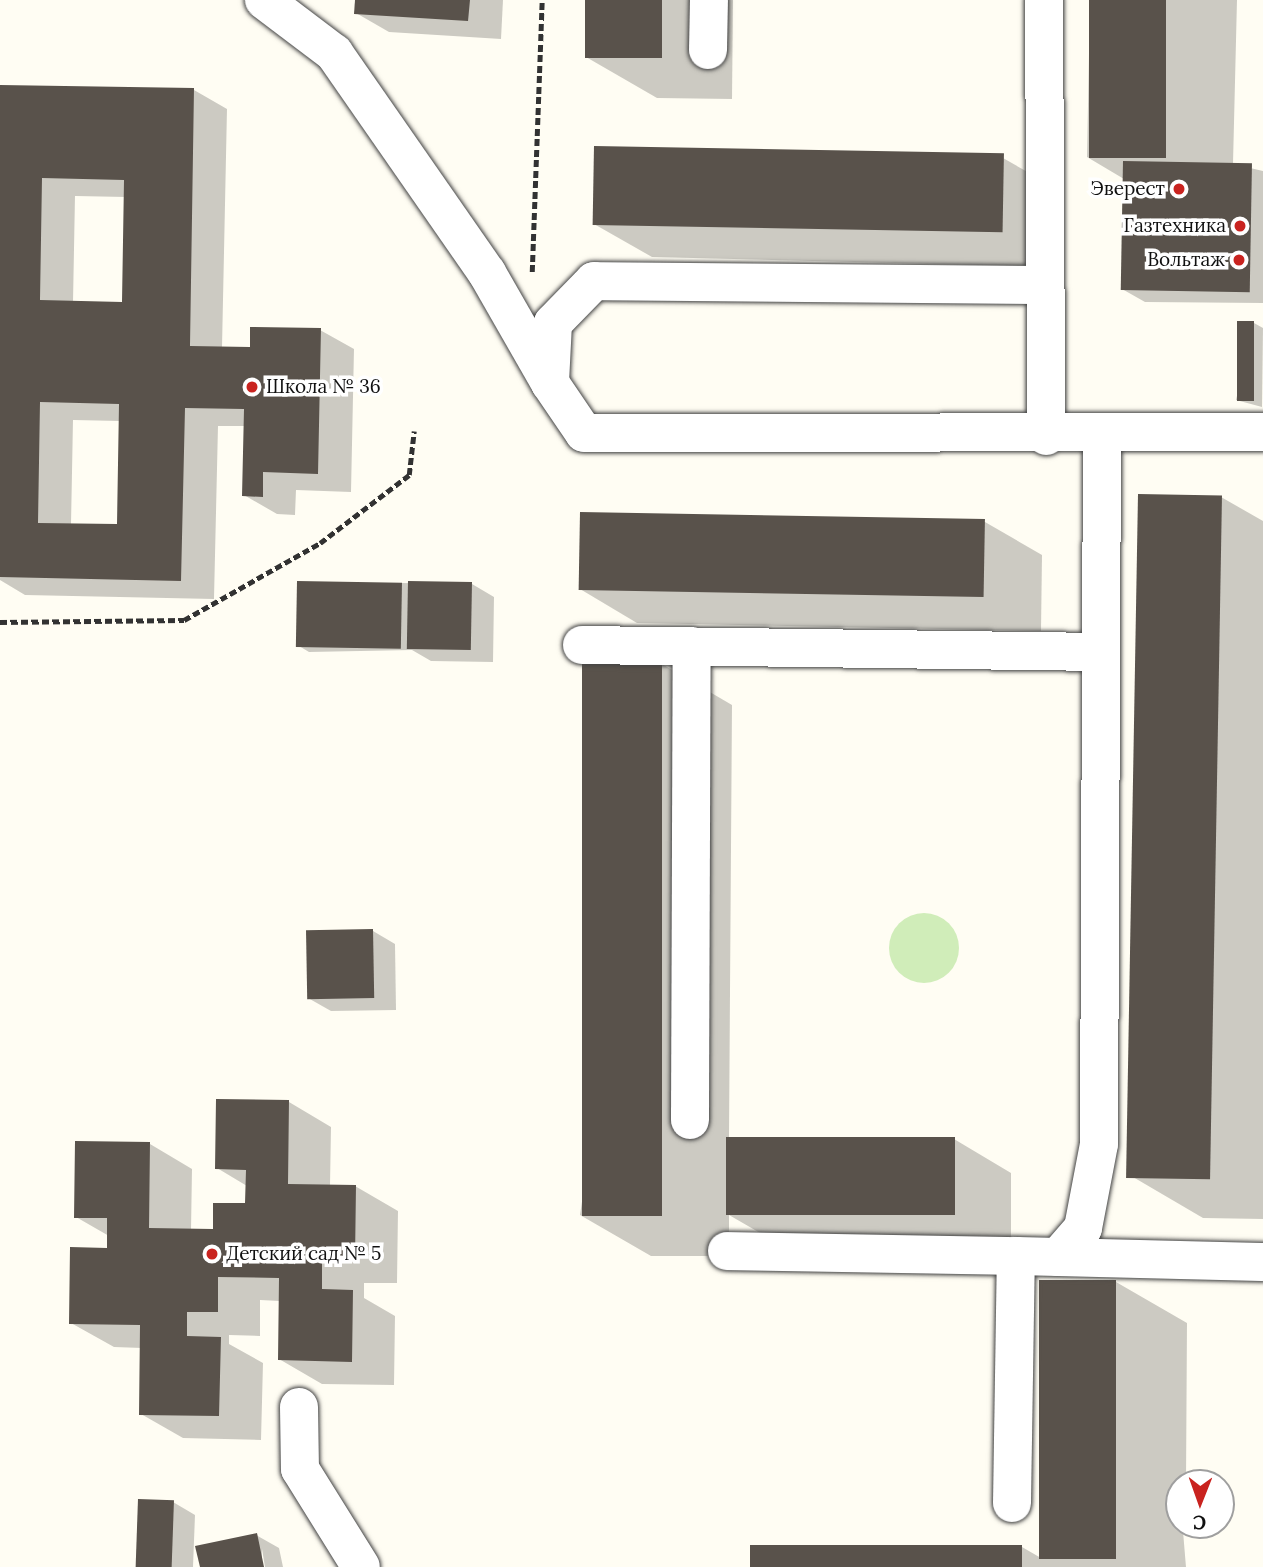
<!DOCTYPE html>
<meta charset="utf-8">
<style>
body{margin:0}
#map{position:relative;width:1263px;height:1567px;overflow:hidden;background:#fffdf3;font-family:Lora,serif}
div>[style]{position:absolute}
.green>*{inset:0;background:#d0edb9}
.round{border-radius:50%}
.shadow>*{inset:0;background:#0003}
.building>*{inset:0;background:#59524b;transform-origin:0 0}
.path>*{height:4.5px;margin-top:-2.25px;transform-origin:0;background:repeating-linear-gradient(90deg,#323232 0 7px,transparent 0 10.5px)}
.roads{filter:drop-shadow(0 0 2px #434343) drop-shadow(0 0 2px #434343)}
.minor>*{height:38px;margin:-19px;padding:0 19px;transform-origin:19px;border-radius:19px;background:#fff}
.dots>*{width:19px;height:19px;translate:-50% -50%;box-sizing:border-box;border:4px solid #fff;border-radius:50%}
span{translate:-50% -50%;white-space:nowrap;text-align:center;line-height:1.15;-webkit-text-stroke:7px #fff;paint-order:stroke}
.poi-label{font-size:19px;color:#101010}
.right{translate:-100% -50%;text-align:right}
.left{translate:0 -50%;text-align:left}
.north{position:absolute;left:1165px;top:1469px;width:70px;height:70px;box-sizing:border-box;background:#fff;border:2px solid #9f9f9f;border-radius:50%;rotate:181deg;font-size:19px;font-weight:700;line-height:28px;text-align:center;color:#101010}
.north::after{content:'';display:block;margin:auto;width:24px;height:32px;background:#c9231f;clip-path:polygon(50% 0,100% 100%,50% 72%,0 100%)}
</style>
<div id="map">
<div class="green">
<div class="round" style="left:889px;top:913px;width:70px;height:70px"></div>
</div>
<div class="shadow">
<div style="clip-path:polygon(357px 0,503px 0,501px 39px,389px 32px,356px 13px)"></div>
<div style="clip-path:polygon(587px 0,733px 0,732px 99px,657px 98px,586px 57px)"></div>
<div style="clip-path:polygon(1090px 0,1237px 0,1233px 164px,1263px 171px,1263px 303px,1145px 302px,1122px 289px,1124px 179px,1087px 157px)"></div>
<div style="clip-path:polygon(evenodd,0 87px,194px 90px,227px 109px,222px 348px,251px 349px,320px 330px,354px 349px,351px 492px,296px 490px,295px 515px,277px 514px,244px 495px,245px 426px,218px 426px,214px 599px,25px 595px,0 580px,0 87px,75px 196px,126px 197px,124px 304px,73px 303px,75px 196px,0 87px,73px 420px,120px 421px,118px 526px,71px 525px,73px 420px)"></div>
<div style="clip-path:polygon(1003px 158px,1061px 191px,1059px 267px,652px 257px,594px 224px)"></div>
<div style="clip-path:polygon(1254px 323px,1263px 328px,1262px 407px,1236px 400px)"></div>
<div style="clip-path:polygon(1221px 497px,1263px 521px,1263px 1219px,1203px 1218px,1133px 1177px)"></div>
<div style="clip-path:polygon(985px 522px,1042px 555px,1041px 631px,637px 623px,580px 589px)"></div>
<div style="clip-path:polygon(402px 583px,472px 584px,494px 597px,493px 662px,431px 661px,412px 650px,309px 652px,299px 646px)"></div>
<div style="clip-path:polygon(662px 664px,732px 705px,729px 1139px,954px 1139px,1011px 1173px,1011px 1248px,784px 1247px,729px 1215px,729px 1256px,651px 1256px,580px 1215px)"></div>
<div style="clip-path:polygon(373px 931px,395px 944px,396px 1010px,331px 1011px,308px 998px)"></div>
<div style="clip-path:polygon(289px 1102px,331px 1127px,330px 1186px,355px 1186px,398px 1211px,397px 1283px,364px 1283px,364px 1298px,395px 1316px,394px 1385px,322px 1384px,279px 1359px,280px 1301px,260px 1300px,260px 1336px,229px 1335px,229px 1344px,263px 1363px,261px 1440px,183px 1438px,141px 1414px,142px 1348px,114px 1347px,71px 1323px,109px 1250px,109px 1236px,76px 1217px,150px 1144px,192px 1169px,191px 1231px,215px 1231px,247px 1205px,247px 1186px,217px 1168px)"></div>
<div style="clip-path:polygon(1116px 1282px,1187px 1323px,1186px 1483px,1179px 1483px,1186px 1567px,752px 1567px,1022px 1547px,1041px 1558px)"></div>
<div style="clip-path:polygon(173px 1502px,195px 1515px,193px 1567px,136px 1567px)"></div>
<div style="clip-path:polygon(256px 1535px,279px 1548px,283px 1567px,265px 1567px,262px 1549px,262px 1567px,201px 1567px)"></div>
</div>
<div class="building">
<div style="clip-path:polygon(355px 0,470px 0,468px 21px,354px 14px)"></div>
<div style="left:585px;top:0;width:77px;height:58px"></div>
<div style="left:1089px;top:0;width:77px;height:158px"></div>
<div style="clip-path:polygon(evenodd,0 85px,194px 88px,190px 346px,250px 347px,250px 327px,321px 328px,318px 474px,263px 472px,263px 497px,242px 496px,244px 409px,185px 408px,181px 581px,0 577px,0 85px,42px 178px,124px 180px,122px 302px,40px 300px,42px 178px,0 85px,40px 402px,119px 404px,117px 524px,38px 523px,40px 402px)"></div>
<div style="left:594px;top:146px;width:410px;height:79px;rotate:1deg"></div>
<div style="left:1123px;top:161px;width:129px;height:129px;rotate:1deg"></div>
<div style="left:1237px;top:321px;width:17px;height:80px"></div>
<div style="left:1138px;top:494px;width:84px;height:684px;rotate:1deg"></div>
<div style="left:580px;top:512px;width:405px;height:78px;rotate:1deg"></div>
<div style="left:297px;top:581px;width:105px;height:66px;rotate:1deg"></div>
<div style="left:408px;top:581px;width:64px;height:68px;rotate:1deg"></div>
<div style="left:582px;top:662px;width:80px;height:554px"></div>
<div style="left:373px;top:929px;width:69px;height:67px;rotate:89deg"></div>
<div style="clip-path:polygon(216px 1099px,289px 1100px,288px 1184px,356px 1185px,355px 1260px,322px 1259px,322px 1289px,353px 1290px,352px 1362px,278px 1360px,279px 1278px,218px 1277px,218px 1312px,187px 1312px,187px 1336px,221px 1337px,219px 1416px,139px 1415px,140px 1325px,69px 1324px,70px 1247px,107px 1248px,107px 1218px,74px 1218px,75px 1141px,150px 1142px,149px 1228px,213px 1229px,213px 1203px,245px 1203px,246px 1170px,215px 1169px)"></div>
<div style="left:726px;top:1137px;width:229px;height:78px"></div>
<div style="left:1039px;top:1280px;width:77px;height:279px"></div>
<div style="left:138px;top:1499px;width:36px;height:68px;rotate:2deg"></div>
<div style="clip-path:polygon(257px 1533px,264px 1567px,200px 1567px,195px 1546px)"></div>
<div style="left:750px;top:1545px;width:272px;height:22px"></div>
</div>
<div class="path">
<div style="left:532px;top:272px;width:272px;rotate:-87.9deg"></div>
<div style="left:0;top:622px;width:184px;rotate:-0.6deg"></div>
<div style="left:184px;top:620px;width:156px;rotate:-29.5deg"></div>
<div style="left:320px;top:543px;width:112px;rotate:-37.4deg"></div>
<div style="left:409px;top:475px;width:44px;rotate:-83.5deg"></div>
</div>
<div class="roads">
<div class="minor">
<div style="left:264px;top:0;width:88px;rotate:37.1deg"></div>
<div style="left:334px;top:53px;width:268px;rotate:55.2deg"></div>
<div style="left:487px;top:273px;width:127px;rotate:60.2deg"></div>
<div style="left:1044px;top:0;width:436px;rotate:89.7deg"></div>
<div style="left:708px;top:50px;width:50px;rotate:-88.9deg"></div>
<div style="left:1045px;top:285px;width:451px;rotate:-179.5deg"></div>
<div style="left:594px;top:281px;width:59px;rotate:134.3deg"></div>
<div style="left:553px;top:323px;width:60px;rotate:92.9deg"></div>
<div style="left:550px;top:383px;width:60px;rotate:55.8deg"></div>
<div style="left:584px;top:433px;width:679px;rotate:-0.08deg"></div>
<div style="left:582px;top:645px;width:519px;rotate:0.77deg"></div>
<div style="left:690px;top:1120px;width:474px;rotate:-89.8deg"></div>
<div style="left:727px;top:1251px;width:289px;rotate:1deg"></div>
<div style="left:1058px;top:1257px;width:38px;rotate:-49deg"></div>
<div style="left:1083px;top:1228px;width:86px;rotate:-79.2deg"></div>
<div style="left:1099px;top:1144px;width:710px;rotate:-89.76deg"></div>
<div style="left:299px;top:1407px;width:62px;rotate:89.1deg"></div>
<div style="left:300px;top:1469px;width:115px;rotate:58.1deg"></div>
<div style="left:1012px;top:1503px;width:247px;rotate:-89.1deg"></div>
<div style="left:1016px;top:1256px;width:247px;rotate:1.4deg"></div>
</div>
</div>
<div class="dots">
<div style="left:1179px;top:189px;background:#c9231f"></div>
<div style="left:1240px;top:226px;background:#c9231f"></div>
<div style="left:1239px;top:260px;background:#c9231f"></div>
<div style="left:252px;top:387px;background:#c9231f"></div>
<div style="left:212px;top:1254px;background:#c9231f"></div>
</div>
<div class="poi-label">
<span class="right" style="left:1165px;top:189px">Эверест</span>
<span class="right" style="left:1226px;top:226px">Газтехника</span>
<span class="right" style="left:1225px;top:260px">Вольтаж</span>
<span class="left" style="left:266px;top:387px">Школа № 36</span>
<span class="left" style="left:226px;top:1254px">Детский сад № 5</span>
</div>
<div class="north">С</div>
</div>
